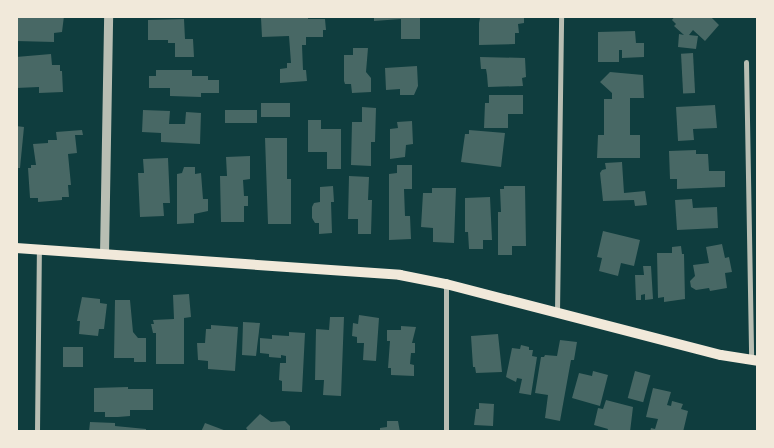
<!DOCTYPE html>
<style>
body{margin:0}
#map{position:relative;width:774px;height:448px;overflow:hidden;background:#0f3d3e;font-family:Poppins,sans-serif}
div>[style]{position:absolute}
.building>*{inset:0;background:#486865;transform-origin:0 0}
.minor>*{height:5px;margin:-2.5px;padding:0 2.5px;transform-origin:2.5px;border-radius:2.5px;background:#b8beb3}
.tertiary>*{height:9px;margin:-4.5px;padding:0 4.5px;transform-origin:4.5px;border-radius:4.5px;background:#b8beb3}
.secondary>*{height:10px;margin:-5px;padding:0 5px;transform-origin:5px;border-radius:5px;background:#f1e9da}
span{translate:-50% -50%;white-space:nowrap;text-align:center;line-height:1.15;-webkit-text-stroke:5px #f1e9da;paint-order:stroke}
.frame{position:absolute;inset:0;border:18px solid #f1e9da;pointer-events:none}
</style>
<div id="map">
<div class="building">
<div style="clip-path:polygon(18px 16px,64px 16px,62px 32px,54px 33px,54px 42px,16px 41px)"></div>
<div style="clip-path:polygon(308px 16px,308px 19px,325px 19px,326px 30px,323px 30px,323px 37px,306px 37px,306px 45px,302px 45px,303px 70px,306px 70px,307px 81px,280px 83px,280px 69px,287px 68px,287px 63px,291px 63px,289px 36px,262px 37px,261px 18px)"></div>
<div style="clip-path:polygon(374px 16px,420px 16px,420px 39px,401px 39px,401px 19px,374px 21px)"></div>
<div style="clip-path:polygon(486px 16px,524px 16px,524px 23px,518px 24px,519px 33px,515px 33px,515px 44px,479px 45px,479px 23px,480px 18px)"></div>
<div style="clip-path:polygon(675px 16px,710px 16px,719px 25px,705px 41px,693px 30px,689px 35px,698px 36px,696px 49px,678px 47px,679px 34px,684px 35px,674px 26px,676px 24px,672px 20px)"></div>
<div style="clip-path:polygon(184px 19px,185px 39px,193px 39px,194px 57px,175px 57px,175px 43px,168px 43px,168px 40px,148px 40px,148px 20px)"></div>
<div style="clip-path:polygon(635px 31px,636px 43px,644px 43px,644px 57px,622px 58px,622px 50px,619px 50px,619px 62px,598px 62px,598px 32px)"></div>
<div style="clip-path:polygon(353px 48px,368px 48px,366px 72px,371px 78px,371px 92px,352px 93px,351px 84px,345px 84px,344px 81px,344px 55px,353px 55px)"></div>
<div style="left:693px;top:53px;width:40px;height:12px;rotate:87deg"></div>
<div style="clip-path:polygon(51px 54px,52px 65px,60px 65px,60px 71px,62px 71px,63px 92px,39px 93px,39px 87px,16px 88px,16px 57px)"></div>
<div style="clip-path:polygon(480px 57px,525px 58px,526px 77px,522px 78px,523px 86px,488px 87px,487px 75px,486px 69px,481px 69px)"></div>
<div style="clip-path:polygon(417px 66px,418px 86px,414px 95px,400px 95px,400px 89px,386px 90px,385px 68px)"></div>
<div style="clip-path:polygon(156px 70px,192px 70px,192px 76px,208px 76px,208px 80px,219px 80px,219px 93px,201px 93px,201px 97px,170px 96px,170px 88px,149px 88px,149px 76px,156px 76px)"></div>
<div style="clip-path:polygon(610px 72px,643px 75px,644px 98px,630px 98px,630px 135px,640px 135px,640px 158px,597px 158px,598px 135px,604px 135px,604px 99px,612px 99px,612px 93px,600px 82px)"></div>
<div style="clip-path:polygon(489px 95px,523px 95px,523px 114px,508px 114px,508px 128px,484px 128px,485px 103px,489px 103px)"></div>
<div style="left:261px;top:103px;width:29px;height:14px"></div>
<div style="clip-path:polygon(715px 105px,717px 128px,693px 129px,694px 140px,678px 141px,676px 107px)"></div>
<div style="clip-path:polygon(362px 107px,376px 108px,375px 142px,371px 142px,371px 166px,351px 165px,352px 122px,362px 122px)"></div>
<div style="clip-path:polygon(143px 110px,170px 111px,169px 124px,185px 124px,186px 112px,201px 113px,200px 144px,161px 142px,161px 133px,142px 132px)"></div>
<div style="left:225px;top:110px;width:32px;height:13px"></div>
<div style="clip-path:polygon(308px 120px,321px 120px,321px 129px,341px 129px,341px 169px,327px 169px,327px 152px,308px 152px)"></div>
<div style="clip-path:polygon(412px 121px,413px 144px,406px 145px,405px 157px,390px 159px,390px 129px,398px 128px,397px 122px)"></div>
<div style="clip-path:polygon(16px 126px,24px 127px,20px 168px,16px 168px)"></div>
<div style="clip-path:polygon(82px 130px,83px 135px,75px 135px,77px 153px,68px 154px,71px 185px,68px 185px,69px 197px,62px 197px,62px 200px,38px 202px,38px 198px,30px 198px,28px 168px,31px 168px,31px 165px,36px 165px,33px 144px,48px 143px,48px 140px,57px 140px,56px 132px)"></div>
<div style="clip-path:polygon(469px 130px,505px 133px,501px 167px,461px 162px,465px 134px,469px 134px)"></div>
<div style="clip-path:polygon(265px 138px,287px 138px,287px 179px,291px 179px,291px 224px,268px 224px)"></div>
<div style="clip-path:polygon(696px 150px,696px 154px,708px 154px,709px 171px,725px 171px,725px 187px,677px 189px,677px 179px,670px 179px,669px 151px)"></div>
<div style="clip-path:polygon(250px 156px,250px 179px,243px 180px,244px 196px,248px 196px,248px 206px,244px 206px,244px 222px,221px 222px,220px 176px,227px 176px,226px 157px)"></div>
<div style="clip-path:polygon(168px 158px,170px 203px,163px 203px,164px 216px,140px 217px,138px 173px,144px 173px,143px 159px)"></div>
<div style="clip-path:polygon(622px 162px,624px 193px,645px 191px,647px 205px,635px 206px,634px 200px,603px 201px,600px 173px,602px 170px,606px 169px,605px 163px)"></div>
<div style="clip-path:polygon(397px 165px,412px 165px,412px 189px,404px 189px,405px 216px,410px 216px,411px 239px,389px 240px,389px 174px,397px 173px)"></div>
<div style="clip-path:polygon(184px 167px,195px 167px,195px 174px,201px 173px,203px 199px,208px 199px,208px 211px,194px 214px,194px 223px,177px 224px,177px 174px,182px 173px)"></div>
<div style="clip-path:polygon(349px 176px,369px 177px,368px 200px,372px 200px,371px 234px,358px 234px,358px 219px,348px 219px)"></div>
<div style="clip-path:polygon(333px 186px,334px 202px,331px 202px,332px 233px,319px 234px,319px 223px,315px 223px,312px 218px,312px 207px,314px 203px,320px 202px,320px 187px)"></div>
<div style="clip-path:polygon(504px 186px,525px 186px,526px 246px,512px 246px,512px 255px,498px 255px,498px 212px,501px 212px,500px 189px,504px 189px)"></div>
<div style="clip-path:polygon(432px 188px,456px 188px,454px 243px,433px 242px,433px 228px,421px 227px,423px 193px,432px 193px)"></div>
<div style="clip-path:polygon(490px 197px,492px 240px,483px 240px,483px 249px,469px 249px,468px 232px,465px 232px,465px 198px)"></div>
<div style="clip-path:polygon(692px 199px,693px 208px,717px 207px,718px 228px,677px 230px,675px 200px)"></div>
<div style="clip-path:polygon(603px 231px,640px 240px,634px 266px,621px 263px,618px 276px,599px 271px,602px 258px,597px 257px)"></div>
<div style="clip-path:polygon(722px 244px,725px 258px,729px 257px,732px 272px,725px 273px,727px 288px,710px 291px,709px 288px,696px 290px,691px 287px,690px 281px,695px 276px,693px 265px,709px 263px,706px 247px)"></div>
<div style="clip-path:polygon(681px 246px,682px 254px,684px 254px,685px 299px,664px 302px,664px 297px,658px 298px,657px 253px,672px 253px,672px 247px)"></div>
<div style="clip-path:polygon(643px 266px,651px 266px,653px 299px,645px 300px,645px 294px,641px 295px,641px 300px,636px 300px,635px 275px,644px 275px)"></div>
<div style="clip-path:polygon(189px 294px,191px 317px,184px 318px,184px 364px,156px 364px,156px 333px,153px 333px,151px 324px,154px 324px,153px 320px,174px 319px,173px 295px)"></div>
<div style="clip-path:polygon(82px 297px,100px 299px,100px 303px,107px 304px,104px 329px,99px 329px,98px 336px,79px 334px,80px 321px,77px 321px)"></div>
<div style="clip-path:polygon(115px 300px,130px 300px,133px 332px,138px 338px,146px 338px,146px 362px,134px 362px,134px 358px,114px 358px)"></div>
<div style="clip-path:polygon(359px 315px,379px 318px,376px 361px,363px 360px,364px 343px,357px 343px,357px 337px,352px 336px,353px 323px,358px 324px)"></div>
<div style="clip-path:polygon(330px 317px,344px 317px,341px 396px,323px 395px,324px 380px,315px 380px,316px 329px,329px 330px)"></div>
<div style="clip-path:polygon(243px 322px,260px 323px,256px 356px,242px 355px)"></div>
<div style="clip-path:polygon(211px 325px,238px 327px,235px 371px,208px 369px,208px 361px,198px 360px,197px 343px,205px 343px,206px 329px,211px 329px)"></div>
<div style="clip-path:polygon(401px 326px,416px 327px,412px 343px,415px 343px,415px 353px,411px 353px,410px 364px,414px 365px,414px 376px,391px 375px,391px 368px,388px 368px,390px 341px,387px 341px,387px 330px,401px 330px)"></div>
<div style="clip-path:polygon(289px 332px,305px 333px,302px 392px,282px 391px,282px 381px,279px 380px,280px 363px,286px 363px,286px 356px,281px 355px,281px 358px,269px 357px,269px 354px,260px 353px,260px 338px,272px 339px,272px 335px,289px 336px)"></div>
<div style="clip-path:polygon(498px 334px,502px 372px,476px 373px,475px 367px,473px 367px,471px 336px)"></div>
<div style="clip-path:polygon(560px 340px,577px 342px,574px 360px,571px 360px,560px 421px,545px 418px,548px 395px,535px 393px,541px 357px,544px 357px,545px 355px,557px 356px)"></div>
<div style="clip-path:polygon(521px 345px,529px 347px,529px 350px,533px 350px,532px 356px,537px 357px,531px 395px,519px 393px,522px 379px,517px 378px,516px 382px,506px 377px,512px 348px,520px 349px)"></div>
<div style="left:63px;top:347px;width:20px;height:20px"></div>
<div style="clip-path:polygon(593px 371px,608px 375px,600px 406px,572px 398px,579px 373px,592px 376px)"></div>
<div style="left:635px;top:371px;width:16px;height:28px;rotate:15deg"></div>
<div style="clip-path:polygon(128px 387px,128px 389px,153px 389px,153px 410px,130px 410px,130px 416px,118px 417px,105px 417px,105px 412px,94px 412px,94px 388px)"></div>
<div style="clip-path:polygon(653px 388px,671px 392px,667px 405px,671px 406px,672px 401px,683px 404px,681px 409px,688px 411px,683px 432px,650px 432px,651px 428px,655px 429px,658px 419px,646px 417px)"></div>
<div style="clip-path:polygon(606px 400px,633px 407px,630px 432px,607px 432px,608px 429px,594px 425px,598px 408px,603px 409px)"></div>
<div style="clip-path:polygon(479px 403px,494px 404px,493px 426px,474px 425px,476px 409px,479px 409px)"></div>
<div style="clip-path:polygon(260px 414px,271px 422px,285px 421px,290px 426px,290px 432px,249px 432px,246px 428px)"></div>
<div style="clip-path:polygon(387px 421px,398px 421px,400px 432px,380px 432px,380px 428px,387px 427px)"></div>
<div style="clip-path:polygon(90px 422px,115px 423px,115px 426px,146px 429px,146px 432px,89px 432px)"></div>
<div style="clip-path:polygon(205px 423px,229px 432px,201px 432px)"></div>
</div>
<div class="minor">
<div style="left:746px;top:62px;width:299px;rotate:89deg"></div>
<div style="left:557px;top:312px;width:296px;rotate:-89.2deg"></div>
<div style="left:37px;top:432px;width:182px;rotate:-89.4deg"></div>
<div style="left:446px;top:432px;width:148px;rotate:-90deg"></div>
</div>
<div class="tertiary">
<div style="left:104px;top:254px;width:238px;rotate:-89deg"></div>
</div>
<div class="secondary">
<div style="left:16px;top:248px;width:385px;rotate:4deg"></div>
<div style="left:400px;top:275px;width:47px;rotate:11.1deg"></div>
<div style="left:446px;top:284px;width:284px;rotate:14.5deg"></div>
<div style="left:721px;top:355px;width:37px;rotate:9deg"></div>
</div>
<div class="frame"></div>
</div>
